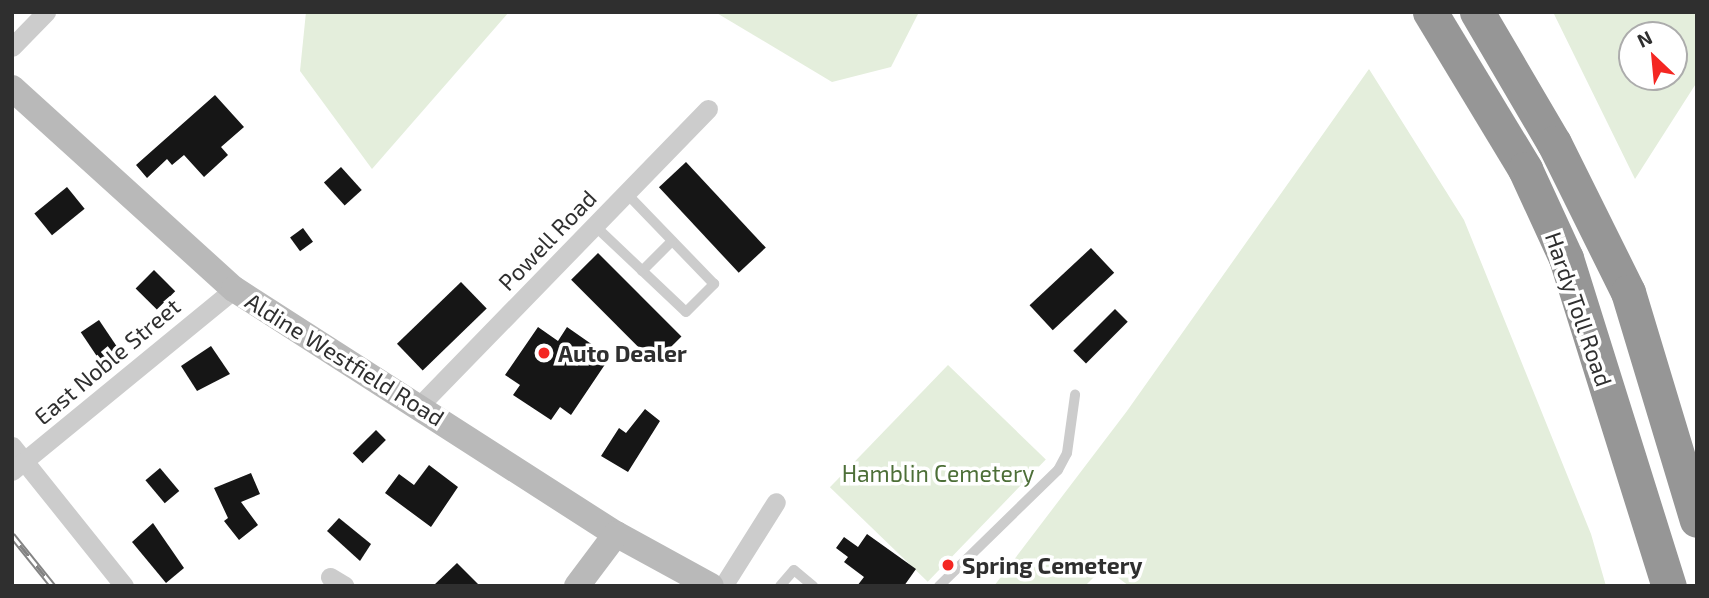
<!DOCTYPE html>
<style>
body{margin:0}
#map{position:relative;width:1709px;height:598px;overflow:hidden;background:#fff;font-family:"Exo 2",sans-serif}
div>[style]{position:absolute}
.green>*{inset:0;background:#e4eedc;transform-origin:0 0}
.building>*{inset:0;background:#161616;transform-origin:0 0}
.lane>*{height:10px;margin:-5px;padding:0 5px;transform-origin:5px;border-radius:5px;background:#ccc}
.street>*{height:19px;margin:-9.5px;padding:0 9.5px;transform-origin:9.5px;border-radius:9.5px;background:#ccc}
.secondary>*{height:26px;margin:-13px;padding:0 13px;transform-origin:13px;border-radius:13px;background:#b9b9b9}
.highway>*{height:35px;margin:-17.5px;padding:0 17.5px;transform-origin:17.5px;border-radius:17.5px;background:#969696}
.rail>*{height:7px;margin-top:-3.5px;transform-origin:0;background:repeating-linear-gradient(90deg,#fff 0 13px,#848484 0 26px);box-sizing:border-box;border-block:2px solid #848484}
.dots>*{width:19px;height:19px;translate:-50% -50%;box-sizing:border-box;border:4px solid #fff;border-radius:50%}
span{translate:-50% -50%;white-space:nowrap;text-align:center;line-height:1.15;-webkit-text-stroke:7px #fff;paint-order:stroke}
.street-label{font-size:23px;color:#2f2f2f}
.poi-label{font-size:23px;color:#2f2f2f;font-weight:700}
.left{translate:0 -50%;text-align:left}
.park-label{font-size:23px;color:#4d6f38}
.frame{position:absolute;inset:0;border:14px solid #2f2f2f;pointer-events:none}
.north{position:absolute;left:1618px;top:21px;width:70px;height:70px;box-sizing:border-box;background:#fff;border:2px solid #acacac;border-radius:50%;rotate:334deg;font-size:19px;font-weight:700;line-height:28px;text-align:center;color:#2f2f2f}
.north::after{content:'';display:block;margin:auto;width:24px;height:32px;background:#f42723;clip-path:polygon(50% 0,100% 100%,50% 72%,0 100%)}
</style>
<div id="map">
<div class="green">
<div style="clip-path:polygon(306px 12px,509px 12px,372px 169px,300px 71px)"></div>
<div style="clip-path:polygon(715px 12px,919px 12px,891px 67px,832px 82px)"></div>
<div style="clip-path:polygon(evenodd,1553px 12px,1697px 12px,1697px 82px,1635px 179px,1553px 12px,1632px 35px,1674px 35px,1674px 77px,1632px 77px,1632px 35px)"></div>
<div style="clip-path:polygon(1369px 69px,1464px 220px,1591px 534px,1606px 586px,1129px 586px,1104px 567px,1085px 586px,994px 586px,1127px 411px)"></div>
<div style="left:948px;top:365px;width:136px;height:170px;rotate:44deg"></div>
</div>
<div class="building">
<div style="clip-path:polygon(215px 95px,244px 127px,221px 147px,228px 155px,204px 177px,184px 155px,172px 165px,167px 159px,147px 178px,136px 165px)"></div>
<div style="left:686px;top:162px;width:117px;height:37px;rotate:47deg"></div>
<div style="left:341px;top:167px;width:31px;height:23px;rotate:48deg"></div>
<div style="left:67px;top:187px;width:28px;height:42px;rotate:51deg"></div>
<div style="left:303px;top:228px;width:17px;height:16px;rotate:54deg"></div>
<div style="left:1091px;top:248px;width:34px;height:84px;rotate:47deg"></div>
<div style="left:598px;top:253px;width:118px;height:38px;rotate:45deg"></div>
<div style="left:154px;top:270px;width:30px;height:26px;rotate:45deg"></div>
<div style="left:461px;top:282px;width:37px;height:89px;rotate:46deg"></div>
<div style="left:1115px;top:309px;width:18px;height:59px;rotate:45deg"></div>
<div style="left:99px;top:320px;width:37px;height:22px;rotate:56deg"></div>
<div style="clip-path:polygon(538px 327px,558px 341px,567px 327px,610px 357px,571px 415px,560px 407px,551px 420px,513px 395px,520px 385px,505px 375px)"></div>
<div style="clip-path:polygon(211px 346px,230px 374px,197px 391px,181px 366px)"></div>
<div style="clip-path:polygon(645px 409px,660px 421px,628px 472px,601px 456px,619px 428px,626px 433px)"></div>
<div style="left:376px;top:430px;width:14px;height:33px;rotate:45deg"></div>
<div style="clip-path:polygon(429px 465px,458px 487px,431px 527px,385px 493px,399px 474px,414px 485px)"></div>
<div style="left:160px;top:468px;width:30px;height:19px;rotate:50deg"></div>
<div style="clip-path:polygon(251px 473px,260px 494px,241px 502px,258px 525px,239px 540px,224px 521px,228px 518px,214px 488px)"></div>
<div style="clip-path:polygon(339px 518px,371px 544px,360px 561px,327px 531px)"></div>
<div style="clip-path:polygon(153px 523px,184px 568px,166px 583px,132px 542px)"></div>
<div style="clip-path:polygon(867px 534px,916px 569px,904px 586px,857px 586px,864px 577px,844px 562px,848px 557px,836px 548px,844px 537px,858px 547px)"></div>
<div style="clip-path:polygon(457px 563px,480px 586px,433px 586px)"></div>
</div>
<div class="lane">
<div style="left:595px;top:226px;width:125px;rotate:43.4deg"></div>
<div style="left:686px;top:312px;width:40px;rotate:-45deg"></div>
<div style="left:714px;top:284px;width:127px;rotate:-134deg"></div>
<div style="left:642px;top:271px;width:42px;rotate:-45deg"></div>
<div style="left:780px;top:586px;width:21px;rotate:-49deg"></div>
<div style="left:794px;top:570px;width:25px;rotate:40deg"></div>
<div style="left:939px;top:586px;width:166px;rotate:-44.3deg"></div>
<div style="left:1058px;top:470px;width:19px;rotate:-62deg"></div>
<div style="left:1067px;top:453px;width:59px;rotate:-82.1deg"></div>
</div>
<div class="street">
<div style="left:12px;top:47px;width:49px;rotate:-45.8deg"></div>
<div style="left:420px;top:405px;width:413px;rotate:-45.8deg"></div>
<div style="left:12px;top:446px;width:179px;rotate:51.3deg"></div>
<div style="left:12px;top:471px;width:287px;rotate:-39.3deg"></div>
<div style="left:330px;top:577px;width:17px;rotate:31deg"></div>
<div style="left:723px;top:586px;width:99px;rotate:-57.8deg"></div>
</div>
<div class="secondary">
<div style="left:12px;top:88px;width:299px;rotate:42.2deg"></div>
<div style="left:234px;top:289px;width:454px;rotate:32.7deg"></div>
<div style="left:616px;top:534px;width:108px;rotate:28.7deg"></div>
<div style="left:577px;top:586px;width:65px;rotate:-53.1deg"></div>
</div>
<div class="highway">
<div style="left:1430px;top:12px;width:184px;rotate:58.8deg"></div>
<div style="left:1525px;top:169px;width:98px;rotate:65.3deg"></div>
<div style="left:1566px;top:258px;width:344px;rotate:72.6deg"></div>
<div style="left:1477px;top:12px;width:152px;rotate:59.6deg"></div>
<div style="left:1554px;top:143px;width:166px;rotate:63.6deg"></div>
<div style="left:1628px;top:292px;width:238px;rotate:73.2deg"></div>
</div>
<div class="rail">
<div style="left:12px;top:535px;width:65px;rotate:51.2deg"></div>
</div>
<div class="dots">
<div style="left:544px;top:353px;background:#f42723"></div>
<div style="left:948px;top:565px;background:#f42723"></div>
</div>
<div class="street-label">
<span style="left:547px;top:240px;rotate:-46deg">Powell Road</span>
<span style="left:1579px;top:309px;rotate:71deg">Hardy Toll Road</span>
<span style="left:345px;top:359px;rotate:32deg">Aldine Westfield Road</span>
<span style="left:107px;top:361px;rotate:-40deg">East Noble Street</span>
</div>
<div class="poi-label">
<span class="left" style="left:558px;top:353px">Auto Dealer</span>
<span class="left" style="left:962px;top:565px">Spring Cemetery</span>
</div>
<div class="park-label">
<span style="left:938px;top:473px">Hamblin Cemetery</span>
</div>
<div class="frame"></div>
<div class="north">N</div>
</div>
